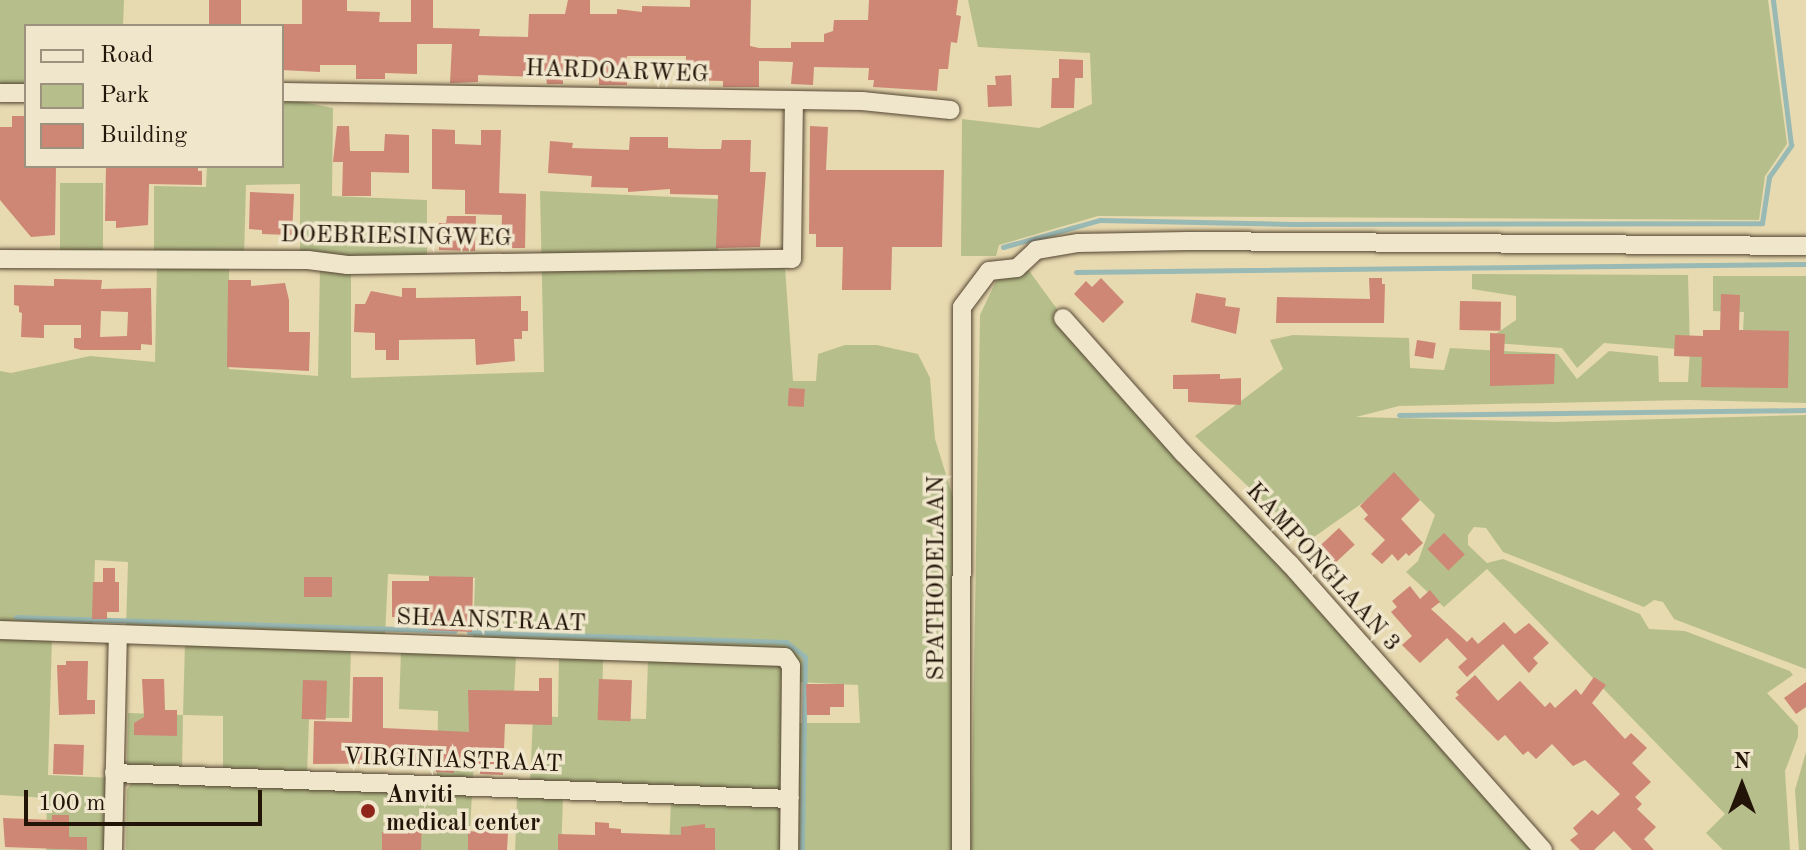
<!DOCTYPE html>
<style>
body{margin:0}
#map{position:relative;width:1806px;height:850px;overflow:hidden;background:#e7d9b0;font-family:"Old Standard TT",serif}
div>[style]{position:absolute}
.green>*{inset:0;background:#b6bf8b;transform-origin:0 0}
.stream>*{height:5px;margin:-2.5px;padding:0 2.5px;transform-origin:2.5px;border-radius:2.5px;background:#99b9b4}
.building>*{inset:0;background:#ce8675;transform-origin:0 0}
.roads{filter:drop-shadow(0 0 2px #544532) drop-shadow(0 0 2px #544532)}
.minor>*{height:18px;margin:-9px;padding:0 9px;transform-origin:9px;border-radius:9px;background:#efe6cc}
.dots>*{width:22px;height:22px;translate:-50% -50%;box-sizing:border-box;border:4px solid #efe6cc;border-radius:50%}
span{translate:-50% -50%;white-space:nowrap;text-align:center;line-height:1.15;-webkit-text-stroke:7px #efe6cc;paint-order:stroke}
.street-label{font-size:24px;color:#231408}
.poi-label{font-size:24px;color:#231408;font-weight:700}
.left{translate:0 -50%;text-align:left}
.legend{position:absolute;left:24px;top:24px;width:260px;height:144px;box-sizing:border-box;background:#efe6cc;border:2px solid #9d927e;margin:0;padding:10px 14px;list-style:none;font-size:24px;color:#231408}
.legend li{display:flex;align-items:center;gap:16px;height:40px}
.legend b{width:40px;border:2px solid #9d927e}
.north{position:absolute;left:1702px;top:746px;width:80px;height:80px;-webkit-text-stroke:6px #efe6cc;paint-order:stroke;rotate:0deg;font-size:22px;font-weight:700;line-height:32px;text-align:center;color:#231408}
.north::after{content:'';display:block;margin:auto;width:28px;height:36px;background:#231408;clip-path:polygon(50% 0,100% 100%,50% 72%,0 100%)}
.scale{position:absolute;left:24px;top:790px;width:238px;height:36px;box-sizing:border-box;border:4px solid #231408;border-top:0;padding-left:10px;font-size:24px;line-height:28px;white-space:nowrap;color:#231408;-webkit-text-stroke:6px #efe6cc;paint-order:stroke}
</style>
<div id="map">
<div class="green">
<div style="clip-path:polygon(0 0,124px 0,123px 26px,26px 26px,26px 89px,0 89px)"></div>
<div style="clip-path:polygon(968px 0,1768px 0,1787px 144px,1765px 176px,1759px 220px,1098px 216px,999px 245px,996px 256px,961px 256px,962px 119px,1039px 128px,1092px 104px,1090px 53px,978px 47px)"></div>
<div style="clip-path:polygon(282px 98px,333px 108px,332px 196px,427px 200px,427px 261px,300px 257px,300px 184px,246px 185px,244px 257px,154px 255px,154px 186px,206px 187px,207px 166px,282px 166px)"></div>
<div style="left:60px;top:183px;width:43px;height:74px"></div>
<div style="clip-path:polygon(540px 191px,718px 199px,718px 254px,784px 253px,793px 381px,816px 381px,818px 354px,845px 345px,877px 345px,918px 354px,930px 378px,935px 439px,961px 523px,957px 850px,795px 850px,796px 723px,860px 723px,858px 685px,797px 682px,797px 667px,473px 638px,475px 578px,388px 574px,385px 637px,126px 628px,128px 562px,95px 560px,93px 626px,0 622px,0 371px,11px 373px,90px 356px,155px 362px,157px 263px,229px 264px,229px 369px,318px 376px,320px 267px,351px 270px,351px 378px,544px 372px)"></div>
<div style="clip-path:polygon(1027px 268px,1082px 343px,1539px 850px,971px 850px,980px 315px,998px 277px)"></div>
<div style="clip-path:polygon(1472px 274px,1688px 275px,1690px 350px,1742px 352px,1744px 312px,1713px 311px,1713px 276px,1806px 276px,1806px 403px,1688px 400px,1399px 406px,1356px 417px,1555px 422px,1806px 415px,1806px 669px,1674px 619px,1663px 602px,1654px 600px,1644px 607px,1503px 552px,1486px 528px,1474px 527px,1468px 535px,1468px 545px,1487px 563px,1503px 559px,1640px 614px,1649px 629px,1685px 631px,1790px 671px,1793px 675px,1767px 693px,1798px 726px,1798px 737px,1785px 771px,1790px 850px,1723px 850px,1706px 833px,1725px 814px,1487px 569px,1444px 607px,1406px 572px,1418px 561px,1435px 515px,1398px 478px,1304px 544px,1275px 512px,1195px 436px,1283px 369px,1270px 340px,1293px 335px,1409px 338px,1410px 368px,1444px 370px,1450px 348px,1558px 354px,1577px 379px,1609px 351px,1658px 356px,1659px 382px,1688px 382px,1690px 350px,1604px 343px,1577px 368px,1562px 348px,1494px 343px,1494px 335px,1516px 320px,1516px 296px,1472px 289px)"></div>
<div style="clip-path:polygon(0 636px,52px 637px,48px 775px,114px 778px,112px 850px,46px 850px,47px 798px,0 795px)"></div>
<div style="clip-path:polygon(185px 643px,351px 648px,349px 718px,309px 718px,307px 776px,223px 772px,223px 716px,183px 715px,182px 771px,131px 767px,127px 762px,128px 713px,183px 715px)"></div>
<div style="clip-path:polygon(401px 651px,516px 655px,513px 715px,476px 714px,473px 780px,437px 778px,438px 711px,399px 709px)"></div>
<div style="clip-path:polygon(559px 656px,603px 658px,602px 718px,646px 719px,648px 659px,774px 660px,786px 674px,781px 787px,772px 793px,530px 783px,533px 716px,558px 717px)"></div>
<div style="clip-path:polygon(1806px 752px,1806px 850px,1799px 850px,1795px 790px)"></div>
<div style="clip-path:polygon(142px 781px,472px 793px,469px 850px,126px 850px,127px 790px,131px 783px)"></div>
<div style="left:517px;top:796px;width:46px;height:54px;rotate:2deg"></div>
<div style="clip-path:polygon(671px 801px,778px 806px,782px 813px,781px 850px,669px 850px)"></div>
</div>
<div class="stream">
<div style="left:1003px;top:247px;width:101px;rotate:-15.6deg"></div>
<div style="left:1100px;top:220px;width:192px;rotate:1.2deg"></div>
<div style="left:1292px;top:224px;width:470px;rotate:-0.1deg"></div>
<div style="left:1762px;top:223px;width:47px;rotate:-81.3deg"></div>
<div style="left:1769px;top:177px;width:39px;rotate:-55deg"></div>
<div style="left:1791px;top:145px;width:146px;rotate:-97.1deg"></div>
<div style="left:1076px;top:272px;width:730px;rotate:-0.63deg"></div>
<div style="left:1399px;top:415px;width:407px;rotate:-0.7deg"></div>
<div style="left:16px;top:617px;width:439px;rotate:1.8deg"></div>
<div style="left:469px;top:632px;width:317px;rotate:1.8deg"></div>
<div style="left:786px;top:642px;width:24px;rotate:38deg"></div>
<div style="left:805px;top:657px;width:193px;rotate:90.9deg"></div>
</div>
<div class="building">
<div style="left:209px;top:0;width:32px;height:26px"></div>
<div style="clip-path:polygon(302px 0,347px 0,347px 11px,380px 12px,379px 22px,411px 22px,411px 0,433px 0,433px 28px,480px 29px,479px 36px,528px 37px,529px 14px,565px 14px,568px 0,590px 0,590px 14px,617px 14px,617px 9px,642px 12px,642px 6px,690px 7px,690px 0,751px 0,750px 46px,759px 48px,791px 48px,791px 42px,824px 42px,824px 34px,833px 31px,834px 20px,868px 20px,869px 0,958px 0,956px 15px,961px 16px,957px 43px,951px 42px,948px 69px,939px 69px,937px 91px,873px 87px,874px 80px,868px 80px,869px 68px,814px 67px,813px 85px,791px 84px,793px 62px,759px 61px,759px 87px,723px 87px,723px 81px,685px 80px,686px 56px,627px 56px,627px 85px,599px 85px,599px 64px,573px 64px,573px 80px,563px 80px,563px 84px,547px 84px,546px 77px,478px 75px,478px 82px,450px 83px,452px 44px,417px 44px,417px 74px,385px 73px,385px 79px,356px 79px,356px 65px,320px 65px,320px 72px,282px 70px,282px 24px,302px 24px)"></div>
<div style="clip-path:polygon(1059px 59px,1083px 60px,1083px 78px,1075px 78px,1074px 108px,1051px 108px,1052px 78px,1059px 78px)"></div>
<div style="clip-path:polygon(1011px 75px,1012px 106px,988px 107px,987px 85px,996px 85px,995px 76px)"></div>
<div style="clip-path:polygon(12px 116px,26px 116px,26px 166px,56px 166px,55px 235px,31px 237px,0 200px,0 127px,12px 127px)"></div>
<div style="clip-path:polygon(337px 126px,349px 126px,350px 151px,384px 151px,385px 134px,409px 135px,409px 173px,371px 172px,371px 196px,342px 196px,343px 162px,333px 162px)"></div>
<div style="clip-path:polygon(810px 126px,828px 127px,826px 170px,944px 170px,942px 247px,892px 247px,891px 290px,842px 290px,843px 247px,816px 247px,816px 234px,809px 234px)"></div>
<div style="clip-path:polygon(432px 129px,455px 130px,455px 144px,481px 145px,481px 130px,501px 130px,499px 193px,526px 194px,525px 248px,501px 248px,502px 215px,465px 214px,465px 190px,432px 189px)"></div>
<div style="clip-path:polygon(630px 137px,668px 137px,668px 148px,700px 149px,721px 149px,722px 140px,751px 140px,750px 172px,766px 172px,760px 247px,716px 248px,718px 195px,670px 194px,670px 189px,628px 192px,628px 188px,591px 187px,592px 176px,548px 173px,550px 141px,573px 143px,572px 148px,629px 150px)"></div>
<div style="clip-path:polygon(106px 166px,198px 166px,198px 171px,202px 171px,202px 185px,149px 184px,148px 225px,116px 228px,116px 221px,105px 221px)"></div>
<div style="clip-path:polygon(250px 192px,294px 194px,292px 235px,262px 234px,262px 230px,249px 229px)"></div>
<div style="clip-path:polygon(447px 216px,476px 216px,475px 251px,439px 250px,439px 223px,446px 223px)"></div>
<div style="clip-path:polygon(1101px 278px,1124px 302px,1103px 323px,1074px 294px,1086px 281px,1092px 287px)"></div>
<div style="clip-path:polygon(1369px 278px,1382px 278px,1382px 284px,1385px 284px,1384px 323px,1276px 323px,1277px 297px,1370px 299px)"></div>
<div style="clip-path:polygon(evenodd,54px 279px,102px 280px,101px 289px,151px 288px,152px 345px,141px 344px,141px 350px,81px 350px,74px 348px,74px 338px,81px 338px,81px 325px,44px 325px,44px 338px,21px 337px,22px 313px,19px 312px,19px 306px,14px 305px,14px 285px,54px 286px,54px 279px,101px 311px,128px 312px,127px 336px,100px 337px,101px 311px)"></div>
<div style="clip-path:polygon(228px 280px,251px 280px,251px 286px,285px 283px,289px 300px,289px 332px,310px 332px,309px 371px,227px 367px)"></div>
<div style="clip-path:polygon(402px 288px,416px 288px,416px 298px,521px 296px,521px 311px,528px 311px,528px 331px,522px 331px,522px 339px,514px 339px,515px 361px,476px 365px,475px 339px,399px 340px,399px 360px,386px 360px,386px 350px,375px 350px,375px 333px,354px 332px,355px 304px,365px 304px,371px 291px,402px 297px)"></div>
<div style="clip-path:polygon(1196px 293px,1226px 298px,1225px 306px,1240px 308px,1236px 334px,1191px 322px)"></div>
<div style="clip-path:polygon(1721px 294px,1740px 295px,1739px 330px,1789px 331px,1788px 388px,1701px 387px,1702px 357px,1674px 356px,1675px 335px,1703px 336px,1703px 330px,1720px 330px)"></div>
<div style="left:1460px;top:301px;width:41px;height:29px;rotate:1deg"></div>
<div style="clip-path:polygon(1490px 333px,1505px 334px,1504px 354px,1555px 354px,1554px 384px,1490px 386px)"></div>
<div style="left:1417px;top:340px;width:19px;height:16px;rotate:9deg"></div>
<div style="clip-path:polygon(1220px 374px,1220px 379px,1241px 378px,1241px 405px,1188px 402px,1188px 389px,1173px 389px,1173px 375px)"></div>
<div style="left:789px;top:388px;width:16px;height:18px;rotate:4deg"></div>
<div style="clip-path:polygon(1394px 472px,1420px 500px,1401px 519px,1423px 543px,1409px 556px,1406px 553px,1398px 561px,1392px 554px,1382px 564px,1371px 554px,1385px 540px,1364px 519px,1368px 515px,1360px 506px)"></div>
<div style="left:1339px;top:528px;width:23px;height:40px;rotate:47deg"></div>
<div style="left:1444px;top:533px;width:30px;height:23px;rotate:46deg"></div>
<div style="clip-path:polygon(103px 568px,115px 568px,115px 582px,119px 582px,119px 612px,107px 612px,107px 619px,92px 619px,93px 582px,103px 582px)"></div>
<div style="clip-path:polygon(429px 576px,473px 577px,472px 632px,428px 630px,428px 621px,399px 621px,399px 617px,392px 617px,392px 581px,429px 581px)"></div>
<div style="left:304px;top:577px;width:28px;height:20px"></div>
<div style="clip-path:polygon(1410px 586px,1420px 599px,1430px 590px,1440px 602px,1431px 609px,1467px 642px,1472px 637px,1478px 644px,1504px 622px,1515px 634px,1529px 623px,1549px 643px,1533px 658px,1538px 663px,1529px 673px,1503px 644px,1467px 677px,1458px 667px,1467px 659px,1447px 638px,1420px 663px,1402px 645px,1412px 636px,1391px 612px,1397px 607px,1392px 601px)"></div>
<div style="clip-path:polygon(66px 661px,88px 661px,87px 700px,95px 700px,95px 714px,59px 715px,57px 665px,66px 665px)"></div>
<div style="clip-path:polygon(1475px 675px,1498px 701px,1520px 681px,1545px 707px,1550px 702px,1555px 708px,1576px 689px,1581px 695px,1594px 677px,1606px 685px,1592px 703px,1625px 739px,1631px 733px,1647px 748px,1632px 763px,1651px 782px,1635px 797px,1642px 804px,1637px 809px,1656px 827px,1644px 839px,1654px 850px,1632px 850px,1614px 831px,1594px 850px,1580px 850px,1570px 840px,1578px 834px,1573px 828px,1592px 810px,1598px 815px,1620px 794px,1585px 760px,1573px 766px,1552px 744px,1536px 759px,1528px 751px,1523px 755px,1505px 735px,1498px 741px,1455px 698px,1459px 695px,1456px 692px)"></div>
<div style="clip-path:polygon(353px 677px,383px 677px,383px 728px,469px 732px,468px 690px,539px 691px,539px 678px,552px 678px,552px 725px,505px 724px,503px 775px,480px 774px,480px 765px,454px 764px,454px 773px,436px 772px,436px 767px,427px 766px,427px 763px,313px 764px,314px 721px,352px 722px)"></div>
<div style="clip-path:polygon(142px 679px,164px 679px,165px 710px,177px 710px,177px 736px,134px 735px,134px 723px,144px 717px)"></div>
<div style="left:599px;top:679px;width:33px;height:41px;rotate:2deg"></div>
<div style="left:303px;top:680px;width:24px;height:39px;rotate:2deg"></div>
<div style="clip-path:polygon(1806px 682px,1806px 707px,1796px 714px,1784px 698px)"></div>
<div style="clip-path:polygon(806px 684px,844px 684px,844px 707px,830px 707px,830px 715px,807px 715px)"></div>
<div style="left:54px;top:744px;width:30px;height:30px;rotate:2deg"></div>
<div style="clip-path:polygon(52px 815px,69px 815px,69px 837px,87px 837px,87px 850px,5px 847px,3px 818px,52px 820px)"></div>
<div style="clip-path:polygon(390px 820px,422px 820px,421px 850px,382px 850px,382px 832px,390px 832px)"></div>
<div style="clip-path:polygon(595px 822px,609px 823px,609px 828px,621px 829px,621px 833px,681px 835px,681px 827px,705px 824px,705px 828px,715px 828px,715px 850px,558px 850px,558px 834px,595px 835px)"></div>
<div style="clip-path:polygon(482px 828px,508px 833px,507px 850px,468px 850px,468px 831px,482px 832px)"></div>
</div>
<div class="roads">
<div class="minor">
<div style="left:282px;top:92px;width:580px;rotate:0.89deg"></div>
<div style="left:862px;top:101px;width:89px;rotate:5.8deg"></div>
<div style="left:0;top:93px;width:26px"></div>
<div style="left:0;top:259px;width:308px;rotate:0.2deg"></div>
<div style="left:308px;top:260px;width:40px;rotate:7.1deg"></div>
<div style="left:348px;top:265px;width:444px;rotate:-0.8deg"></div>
<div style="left:792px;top:259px;width:158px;rotate:-89.3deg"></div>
<div style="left:1063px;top:318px;width:181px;rotate:48.4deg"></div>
<div style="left:1183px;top:453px;width:154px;rotate:46.1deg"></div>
<div style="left:1290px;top:564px;width:382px;rotate:48.5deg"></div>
<div style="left:0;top:630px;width:785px;rotate:1.97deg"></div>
<div style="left:785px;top:657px;width:11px;rotate:56deg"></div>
<div style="left:791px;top:666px;width:184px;rotate:90.6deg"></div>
<div style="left:114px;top:773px;width:676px;rotate:2.2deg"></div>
<div style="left:113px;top:850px;width:215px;rotate:-88.7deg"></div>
<div style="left:961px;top:850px;width:543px;rotate:-89.89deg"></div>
<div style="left:962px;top:307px;width:45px;rotate:-53.1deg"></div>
<div style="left:989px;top:271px;width:28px;rotate:-6deg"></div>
<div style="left:1017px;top:268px;width:26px;rotate:-43deg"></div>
<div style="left:1036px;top:250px;width:43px;rotate:-9.5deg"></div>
<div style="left:1078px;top:243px;width:110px;rotate:-1deg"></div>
<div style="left:1188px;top:241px;width:618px;rotate:0.46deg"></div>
</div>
</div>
<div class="dots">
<div style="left:368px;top:811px;background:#8f2418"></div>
</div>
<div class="street-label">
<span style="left:617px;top:73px;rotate:2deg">HARDOARWEG</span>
<span style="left:396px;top:238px;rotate:1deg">DOEBRIESINGWEG</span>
<span style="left:1322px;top:568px;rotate:48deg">KAMPONGLAAN 3</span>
<span style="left:938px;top:578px;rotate:-90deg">SPATHODELAAN</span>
<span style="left:491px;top:622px;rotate:2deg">SHAANSTRAAT</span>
<span style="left:453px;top:762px;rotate:2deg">VIRGINIASTRAAT</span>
</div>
<div class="poi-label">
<span class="left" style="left:386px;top:811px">Anviti<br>medical center</span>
</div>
<ul class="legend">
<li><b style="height:10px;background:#efe6cc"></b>Road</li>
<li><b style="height:22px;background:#b6bf8b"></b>Park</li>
<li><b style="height:22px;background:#ce8675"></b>Building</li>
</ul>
<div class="north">N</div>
<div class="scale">100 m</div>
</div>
